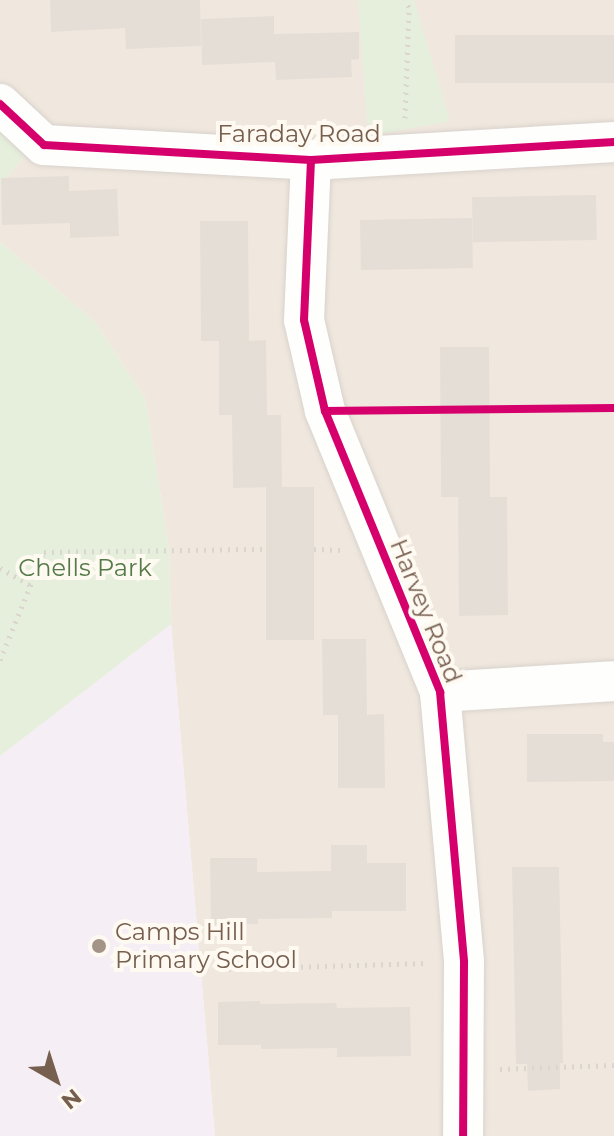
<!DOCTYPE html>
<style>
body{margin:0}
#map{position:relative;width:614px;height:1136px;overflow:hidden;background:#f8f5f0;font-family:Montserrat,sans-serif}
div>[style]{position:absolute}
.residential>*{inset:0;background:#f0e8de}
.education>*{inset:0;background:#f5eef5}
.green>*{inset:0;background:#e5efdb}
.building>*{inset:0;background:#e5ded7;transform-origin:0 0}
.path>*{height:5px;margin-top:-2.5px;transform-origin:0;background:repeating-linear-gradient(90deg,#dbd5d0 0 2px,transparent 0 8px)}
.roads{filter:drop-shadow(0 0 2px #d8d2cd) drop-shadow(0 0 2px #d8d2cd)}
.minor>*{height:40px;margin:-20px;padding:0 20px;transform-origin:20px;border-radius:20px;background:#fefefd}
.cycleway>*{height:8px;margin:-4px;padding:0 4px;transform-origin:4px;border-radius:4px;background:#d6006c}
.dots>*{width:22px;height:22px;translate:-50% -50%;box-sizing:border-box;border:4px solid #fefaf2;border-radius:50%}
span{translate:-50% -50%;white-space:nowrap;text-align:center;line-height:1.15;-webkit-text-stroke:8px #fefaf2;paint-order:stroke}
.street-label{font-size:24px;color:#775f4f}
.park-label{font-size:24px;color:#547b47}
.poi-label{font-size:24px;color:#775f4f}
.left{translate:0 -50%;text-align:left}
.north{position:absolute;left:16px;top:1040px;width:80px;height:80px;-webkit-text-stroke:6px #fefaf2;paint-order:stroke;rotate:141deg;font-size:22px;font-weight:700;line-height:32px;text-align:center;color:#775f4f}
.north::after{content:'';display:block;margin:auto;width:28px;height:36px;background:#775f4f;clip-path:polygon(50% 0,100% 100%,50% 72%,0 100%)}
</style>
<div id="map">
<div class="residential">
<div style="clip-path:polygon(0 0,614px 0,614px 1136px,215px 1136px,171px 624px,169px 549px,145px 398px,94px 321px,0 242px,0 186px,28px 151px,0 126px)"></div>
</div>
<div class="education">
<div style="clip-path:polygon(171px 624px,215px 1136px,0 1136px,0 756px)"></div>
</div>
<div class="green">
<div style="clip-path:polygon(358px 0,414px 0,450px 121px,368px 136px)"></div>
<div style="clip-path:polygon(0 126px,28px 151px,0 186px)"></div>
<div style="clip-path:polygon(0 242px,94px 321px,145px 398px,169px 549px,171px 624px,0 756px)"></div>
</div>
<div class="building">
<div style="clip-path:polygon(50px 0,200px 0,201px 46px,126px 49px,125px 28px,51px 32px)"></div>
<div style="clip-path:polygon(274px 16px,274px 34px,359px 32px,359px 59px,351px 60px,352px 77px,276px 80px,275px 62px,202px 65px,201px 19px)"></div>
<div style="left:614px;top:35px;width:48px;height:159px;rotate:90deg"></div>
<div style="clip-path:polygon(69px 176px,69px 191px,117px 189px,119px 236px,70px 238px,70px 223px,2px 225px,1px 178px)"></div>
<div style="left:596px;top:195px;width:45px;height:124px;rotate:89deg"></div>
<div style="left:472px;top:218px;width:50px;height:112px;rotate:89deg"></div>
<div style="clip-path:polygon(200px 221px,248px 221px,249px 341px,266px 340px,267px 415px,281px 415px,282px 487px,233px 488px,232px 415px,219px 415px,219px 341px,201px 341px)"></div>
<div style="clip-path:polygon(440px 347px,489px 347px,490px 497px,507px 497px,508px 615px,459px 616px,458px 497px,441px 497px)"></div>
<div style="left:314px;top:487px;width:153px;height:48px;rotate:90deg"></div>
<div style="clip-path:polygon(322px 639px,366px 639px,367px 715px,384px 714px,385px 788px,338px 788px,338px 715px,323px 715px)"></div>
<div style="clip-path:polygon(527px 734px,603px 734px,603px 742px,614px 742px,614px 781px,527px 782px)"></div>
<div style="clip-path:polygon(331px 845px,367px 845px,367px 863px,406px 863px,406px 911px,332px 911px,332px 918px,258px 919px,258px 924px,211px 925px,210px 858px,257px 858px,257px 872px,331px 871px)"></div>
<div style="clip-path:polygon(512px 867px,559px 867px,563px 1063px,560px 1063px,560px 1089px,528px 1091px,527px 1064px,516px 1064px)"></div>
<div style="clip-path:polygon(260px 1001px,260px 1004px,336px 1003px,337px 1008px,410px 1007px,411px 1056px,337px 1057px,337px 1048px,261px 1049px,261px 1045px,218px 1045px,218px 1002px)"></div>
</div>
<div class="path">
<div style="left:405px;top:118px;width:111px;rotate:-87.9deg"></div>
<div style="left:409px;top:7px;width:8px;rotate:-120deg"></div>
<div style="left:314px;top:549px;width:28px;rotate:2deg"></div>
<div style="left:0;top:568px;width:34px;rotate:30deg"></div>
<div style="left:0;top:660px;width:117px;rotate:-67.8deg"></div>
<div style="left:44px;top:552px;width:224px;rotate:-0.8deg"></div>
<div style="left:221px;top:969px;width:206px;rotate:-1.7deg"></div>
<div style="left:500px;top:1069px;width:114px;rotate:-2deg"></div>
</div>
<div class="roads">
<div class="minor">
<div style="left:0;top:104px;width:60px;rotate:43deg"></div>
<div style="left:44px;top:145px;width:267px;rotate:3.2deg"></div>
<div style="left:311px;top:160px;width:304px;rotate:-3.4deg"></div>
<div style="left:311px;top:160px;width:160px;rotate:92.5deg"></div>
<div style="left:304px;top:320px;width:93px;rotate:77deg"></div>
<div style="left:325px;top:411px;width:304px;rotate:67.7deg"></div>
<div style="left:440px;top:692px;width:271px;rotate:84.9deg"></div>
<div style="left:464px;top:962px;width:174px;rotate:90.3deg"></div>
<div style="left:440px;top:692px;width:174px;rotate:-3.6deg"></div>
</div>
</div>
<div class="cycleway">
<div style="left:0;top:104px;width:60px;rotate:43deg"></div>
<div style="left:44px;top:145px;width:267px;rotate:3.2deg"></div>
<div style="left:311px;top:160px;width:304px;rotate:-3.4deg"></div>
<div style="left:311px;top:160px;width:160px;rotate:92.5deg"></div>
<div style="left:304px;top:320px;width:93px;rotate:77deg"></div>
<div style="left:325px;top:411px;width:304px;rotate:67.7deg"></div>
<div style="left:440px;top:692px;width:271px;rotate:84.9deg"></div>
<div style="left:464px;top:962px;width:174px;rotate:90.3deg"></div>
<div style="left:325px;top:411px;width:289px;rotate:-0.6deg"></div>
</div>
<div class="dots">
<div style="left:99px;top:946px;background:#a49487"></div>
</div>
<div class="street-label">
<span style="left:299px;top:134px">Faraday Road</span>
<span style="left:426px;top:611px;rotate:68deg">Harvey Road</span>
</div>
<div class="park-label">
<span style="left:85px;top:568px">Chells Park</span>
</div>
<div class="poi-label">
<span class="left" style="left:115px;top:946px">Camps Hill<br>Primary School</span>
</div>
<div class="north">N</div>
</div>
